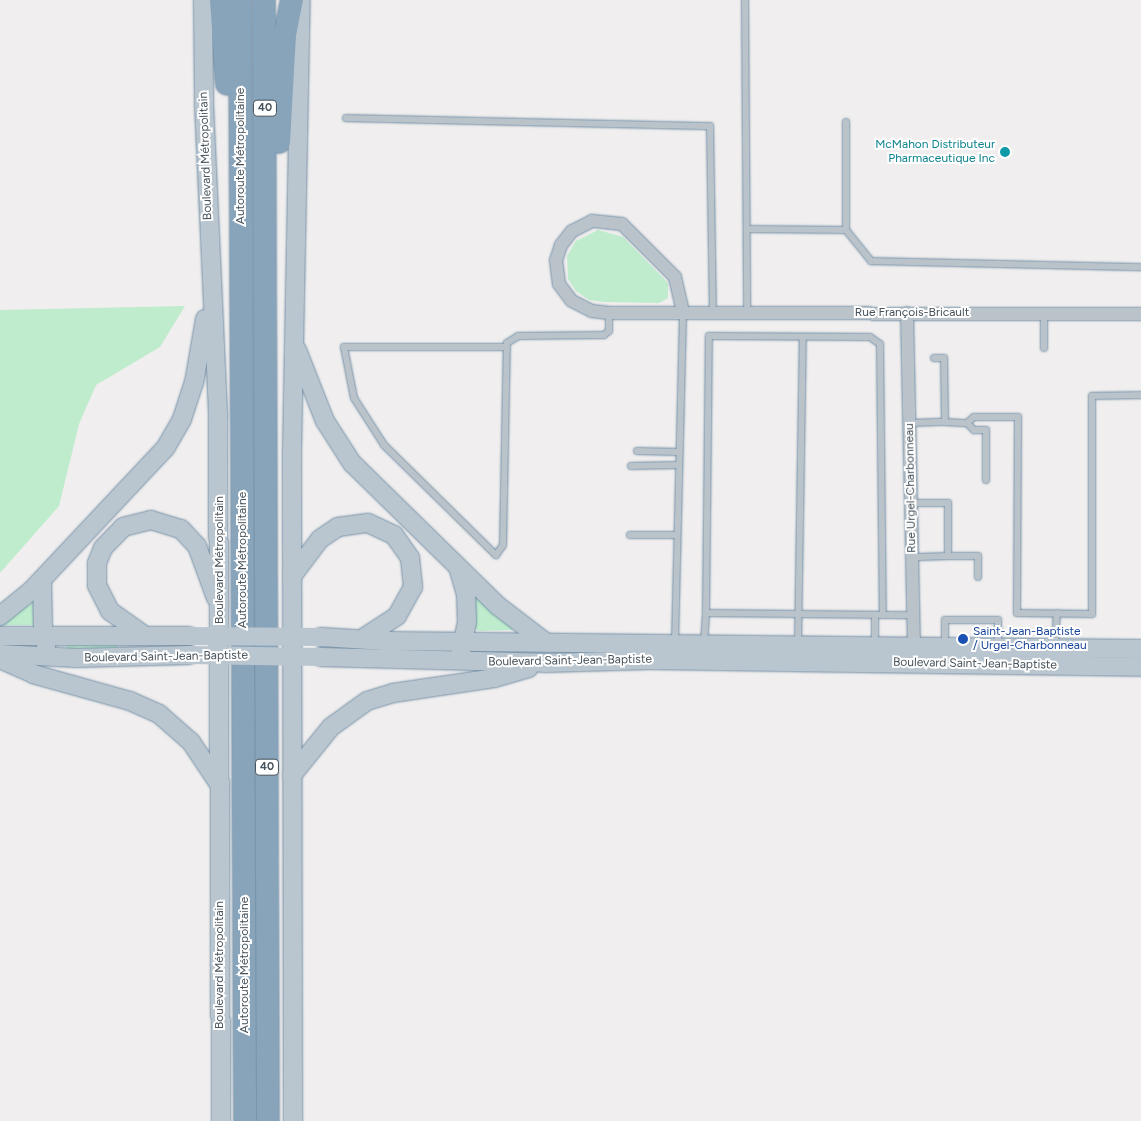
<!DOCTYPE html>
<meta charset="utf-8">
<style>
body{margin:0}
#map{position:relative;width:1141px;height:1121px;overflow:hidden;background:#f0eeee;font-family:Figtree,sans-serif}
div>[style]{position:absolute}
.green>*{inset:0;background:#beeccc;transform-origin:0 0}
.roads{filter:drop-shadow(0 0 1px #738fa6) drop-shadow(0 0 1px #738fa6)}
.lane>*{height:6px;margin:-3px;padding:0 3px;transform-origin:3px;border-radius:3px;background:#bac3ca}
.street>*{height:12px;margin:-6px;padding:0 6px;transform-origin:6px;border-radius:6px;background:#bac3ca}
.secondary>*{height:18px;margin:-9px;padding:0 9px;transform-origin:9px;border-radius:9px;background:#bac6cf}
.highway>*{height:22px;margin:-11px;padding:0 11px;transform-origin:11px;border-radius:11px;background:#88a4ba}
.secondary-bridge>*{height:18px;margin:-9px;padding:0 9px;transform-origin:9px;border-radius:9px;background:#bac6cf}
.dots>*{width:14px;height:14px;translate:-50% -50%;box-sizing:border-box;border:2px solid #fff;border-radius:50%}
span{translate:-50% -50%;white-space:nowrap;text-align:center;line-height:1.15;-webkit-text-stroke:4px #fff;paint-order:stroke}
.shield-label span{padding:1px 4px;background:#fff;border:1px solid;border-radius:4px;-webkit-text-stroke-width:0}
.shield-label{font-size:11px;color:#47525a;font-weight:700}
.culture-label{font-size:12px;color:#0d838f}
.right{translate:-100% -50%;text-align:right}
.street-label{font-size:12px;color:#47525a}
.transit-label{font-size:12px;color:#164399}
.left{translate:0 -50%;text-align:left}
</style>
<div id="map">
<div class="green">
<div style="clip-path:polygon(598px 230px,623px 237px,668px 283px,668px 298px,659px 303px,604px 302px,589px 300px,576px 291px,568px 279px,567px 256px,576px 241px)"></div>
<div style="clip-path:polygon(185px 306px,160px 347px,96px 385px,79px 424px,59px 506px,0 573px,0 310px)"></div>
<div style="clip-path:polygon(476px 594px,514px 627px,512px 630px,479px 631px,473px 628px)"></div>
<div style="clip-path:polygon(34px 602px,33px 625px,2px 625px,1px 623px)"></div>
<div style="left:67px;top:643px;width:50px;height:7px;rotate:1deg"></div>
</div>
<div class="roads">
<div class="lane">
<div style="left:745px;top:0;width:312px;rotate:89.6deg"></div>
<div style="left:346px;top:118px;width:364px;rotate:1.3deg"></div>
<div style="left:710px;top:126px;width:186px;rotate:89.1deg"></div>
<div style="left:747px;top:229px;width:99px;rotate:0.6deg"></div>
<div style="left:846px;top:230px;width:108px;rotate:-90deg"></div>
<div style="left:846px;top:230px;width:40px;rotate:51deg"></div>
<div style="left:871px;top:261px;width:270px;rotate:1.3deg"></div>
<div style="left:506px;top:347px;width:162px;rotate:180deg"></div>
<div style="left:344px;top:347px;width:52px;rotate:78.9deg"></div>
<div style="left:354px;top:398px;width:56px;rotate:57.4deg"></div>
<div style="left:384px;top:445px;width:157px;rotate:44.5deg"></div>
<div style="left:496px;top:555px;width:12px;rotate:-55deg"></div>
<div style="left:503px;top:545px;width:202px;rotate:-88.9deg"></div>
<div style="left:507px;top:343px;width:13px;rotate:-32deg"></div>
<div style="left:518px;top:336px;width:86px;rotate:-0.7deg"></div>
<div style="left:604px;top:335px;width:6px;rotate:-39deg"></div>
<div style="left:609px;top:331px;width:18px;rotate:-90deg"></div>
<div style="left:1044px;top:348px;width:34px;rotate:-90deg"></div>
<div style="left:945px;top:422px;width:22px;rotate:3deg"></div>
<div style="left:967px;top:423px;width:10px;rotate:45deg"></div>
<div style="left:974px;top:430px;width:12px"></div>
<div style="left:986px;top:430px;width:50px;rotate:90deg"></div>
<div style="left:909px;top:423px;width:36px;rotate:-2deg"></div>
<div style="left:945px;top:422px;width:64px;rotate:-90.9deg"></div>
<div style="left:944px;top:358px;width:10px;rotate:180deg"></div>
<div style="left:967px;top:423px;width:9px;rotate:-41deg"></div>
<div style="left:974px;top:417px;width:44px"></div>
<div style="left:1018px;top:417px;width:196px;rotate:90.3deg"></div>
<div style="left:1017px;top:613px;width:75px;rotate:0.8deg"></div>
<div style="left:1092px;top:614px;width:218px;rotate:-90deg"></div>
<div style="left:1092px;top:396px;width:49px;rotate:-1.2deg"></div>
<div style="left:637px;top:451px;width:42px;rotate:1.4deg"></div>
<div style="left:631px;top:466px;width:46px;rotate:-1.2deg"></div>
<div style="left:911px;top:503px;width:37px"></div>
<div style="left:948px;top:503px;width:53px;rotate:90deg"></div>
<div style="left:948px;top:556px;width:36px;rotate:178deg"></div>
<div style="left:630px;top:535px;width:46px"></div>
<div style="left:948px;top:556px;width:30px"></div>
<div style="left:978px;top:556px;width:21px;rotate:90deg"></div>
<div style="left:706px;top:613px;width:277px;rotate:-89.4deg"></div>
<div style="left:709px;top:336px;width:161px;rotate:0.4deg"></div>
<div style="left:870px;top:337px;width:12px;rotate:35deg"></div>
<div style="left:880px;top:344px;width:271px;rotate:89.4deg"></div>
<div style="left:675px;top:642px;width:330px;rotate:-88.6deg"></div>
<div style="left:704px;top:643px;width:30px;rotate:-86deg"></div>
<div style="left:706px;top:613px;width:208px;rotate:0.6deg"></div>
<div style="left:798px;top:644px;width:307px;rotate:-89.1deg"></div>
<div style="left:875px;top:644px;width:29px;rotate:-90deg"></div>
<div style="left:945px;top:645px;width:25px;rotate:-90deg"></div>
<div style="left:945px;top:620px;width:53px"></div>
<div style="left:998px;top:620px;width:26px;rotate:90deg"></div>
<div style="left:1055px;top:647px;width:34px;rotate:-87deg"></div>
</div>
<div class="street">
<div style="left:683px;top:312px;width:36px;rotate:-103deg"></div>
<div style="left:675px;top:277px;width:75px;rotate:-135deg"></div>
<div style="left:622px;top:224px;width:30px;rotate:-174deg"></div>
<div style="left:592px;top:221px;width:22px;rotate:153deg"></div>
<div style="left:572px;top:231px;width:18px;rotate:128deg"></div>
<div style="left:561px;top:245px;width:16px;rotate:108deg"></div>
<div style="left:556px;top:260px;width:24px;rotate:83deg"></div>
<div style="left:559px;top:284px;width:21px;rotate:53deg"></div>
<div style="left:572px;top:301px;width:22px;rotate:27deg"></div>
<div style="left:592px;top:311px;width:17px;rotate:7deg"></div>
<div style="left:609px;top:313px;width:532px;rotate:0.11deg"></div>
<div style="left:907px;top:313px;width:342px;rotate:88.8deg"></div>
</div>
<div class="secondary">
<div style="left:203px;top:0;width:104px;rotate:89.4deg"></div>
<div style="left:204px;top:104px;width:314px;rotate:87.4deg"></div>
<div style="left:218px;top:418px;width:703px;rotate:89.76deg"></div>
<div style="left:297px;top:350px;width:76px;rotate:68.5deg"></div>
<div style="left:325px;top:421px;width:50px;rotate:57.3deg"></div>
<div style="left:352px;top:463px;width:204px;rotate:44.4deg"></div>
<div style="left:498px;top:606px;width:58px;rotate:37.3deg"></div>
<div style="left:459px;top:570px;width:25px;rotate:74deg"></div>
<div style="left:466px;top:594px;width:28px;rotate:88deg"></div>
<div style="left:467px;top:622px;width:30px;rotate:102deg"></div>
<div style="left:292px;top:576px;width:46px;rotate:-52.9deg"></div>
<div style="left:320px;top:539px;width:22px;rotate:-34deg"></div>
<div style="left:338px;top:527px;width:30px;rotate:-8deg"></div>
<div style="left:368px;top:523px;width:29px;rotate:25deg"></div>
<div style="left:394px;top:535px;width:28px;rotate:55deg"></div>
<div style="left:410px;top:558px;width:29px;rotate:84deg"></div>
<div style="left:413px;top:587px;width:33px;rotate:119deg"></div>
<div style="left:397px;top:616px;width:38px;rotate:147deg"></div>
<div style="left:42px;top:580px;width:46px;rotate:88.8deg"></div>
<div style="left:43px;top:626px;width:20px;rotate:81deg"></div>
<div style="left:0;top:616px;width:40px;rotate:-39deg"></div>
<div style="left:31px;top:591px;width:197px;rotate:-46.8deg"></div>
<div style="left:166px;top:447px;width:32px;rotate:-60deg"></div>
<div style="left:182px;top:419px;width:38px;rotate:-72deg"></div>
<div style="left:194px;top:383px;width:65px;rotate:-80.2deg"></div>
<div style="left:144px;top:635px;width:42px;rotate:-144.8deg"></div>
<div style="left:110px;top:611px;width:29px;rotate:-117deg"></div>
<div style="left:97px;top:585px;width:22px;rotate:-90deg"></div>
<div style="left:97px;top:563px;width:16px;rotate:-68deg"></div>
<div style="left:103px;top:548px;width:29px;rotate:-46deg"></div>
<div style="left:123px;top:527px;width:29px;rotate:-14deg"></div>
<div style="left:151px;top:520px;width:31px;rotate:17deg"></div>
<div style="left:181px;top:529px;width:23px;rotate:47deg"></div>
<div style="left:197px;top:546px;width:55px;rotate:69.9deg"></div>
<div style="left:0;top:636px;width:189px"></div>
<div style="left:321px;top:637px;width:64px;rotate:3.6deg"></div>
<div style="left:385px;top:641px;width:756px;rotate:0.61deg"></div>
<div style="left:0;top:654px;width:77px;rotate:3deg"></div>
<div style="left:77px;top:658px;width:112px;rotate:-1.5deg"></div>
<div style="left:321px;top:657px;width:224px;rotate:1.5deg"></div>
<div style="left:545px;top:663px;width:105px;rotate:-1.6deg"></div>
<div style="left:650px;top:660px;width:491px;rotate:0.8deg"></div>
<div style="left:0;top:659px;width:36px;rotate:24deg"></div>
<div style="left:33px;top:674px;width:101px;rotate:15.6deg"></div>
<div style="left:130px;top:701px;width:32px;rotate:24deg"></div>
<div style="left:159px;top:714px;width:43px;rotate:41.2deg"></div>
<div style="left:191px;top:742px;width:50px;rotate:56.3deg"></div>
<div style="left:292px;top:775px;width:62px;rotate:-50.9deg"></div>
<div style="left:331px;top:727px;width:44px;rotate:-35.8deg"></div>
<div style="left:367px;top:701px;width:27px;rotate:-17deg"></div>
<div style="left:393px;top:693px;width:102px;rotate:-8.4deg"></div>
<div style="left:494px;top:678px;width:36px;rotate:-16deg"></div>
<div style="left:293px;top:1121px;width:670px;rotate:-90.09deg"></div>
<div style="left:292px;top:451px;width:451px;rotate:-88.9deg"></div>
</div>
<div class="highway">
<div style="left:221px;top:0;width:84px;rotate:85.9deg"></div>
<div style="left:240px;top:0;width:1121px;rotate:89.74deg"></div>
<div style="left:264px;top:0;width:1121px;rotate:89.8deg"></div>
<div style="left:279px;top:142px;width:107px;rotate:-86.8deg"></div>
<div style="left:285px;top:35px;width:36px;rotate:-79deg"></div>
</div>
</div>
<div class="secondary-bridge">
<div style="left:189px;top:636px;width:132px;rotate:0.4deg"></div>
<div style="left:189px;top:655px;width:132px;rotate:0.9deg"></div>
</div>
<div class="dots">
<div style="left:1005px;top:152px;background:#0f9aa8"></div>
<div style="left:963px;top:639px;background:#1a4fb4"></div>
</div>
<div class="shield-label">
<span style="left:265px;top:108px">40</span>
<span style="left:267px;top:767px">40</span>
</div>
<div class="culture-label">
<span class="right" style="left:995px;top:152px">McMahon Distributeur<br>Pharmaceutique Inc</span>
</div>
<div class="street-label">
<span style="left:206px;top:156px;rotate:-92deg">Boulevard Métropolitain</span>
<span style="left:241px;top:156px;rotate:-90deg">Autoroute Métropolitaine</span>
<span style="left:912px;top:313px">Rue François-Bricault</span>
<span style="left:911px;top:488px;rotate:-91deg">Rue Urgel-Charbonneau</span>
<span style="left:220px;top:560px;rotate:-90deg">Boulevard Métropolitain</span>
<span style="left:243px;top:560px;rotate:-90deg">Autoroute Métropolitaine</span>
<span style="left:166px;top:657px;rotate:-1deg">Boulevard Saint-Jean-Baptiste</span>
<span style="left:570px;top:661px;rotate:-1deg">Boulevard Saint-Jean-Baptiste</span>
<span style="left:975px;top:664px;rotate:1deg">Boulevard Saint-Jean-Baptiste</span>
<span style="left:220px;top:965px;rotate:-90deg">Boulevard Métropolitain</span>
<span style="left:245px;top:965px;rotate:-90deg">Autoroute Métropolitaine</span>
</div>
<div class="transit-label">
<span class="left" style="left:973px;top:639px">Saint-Jean-Baptiste<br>/ Urgel-Charbonneau</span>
</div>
</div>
